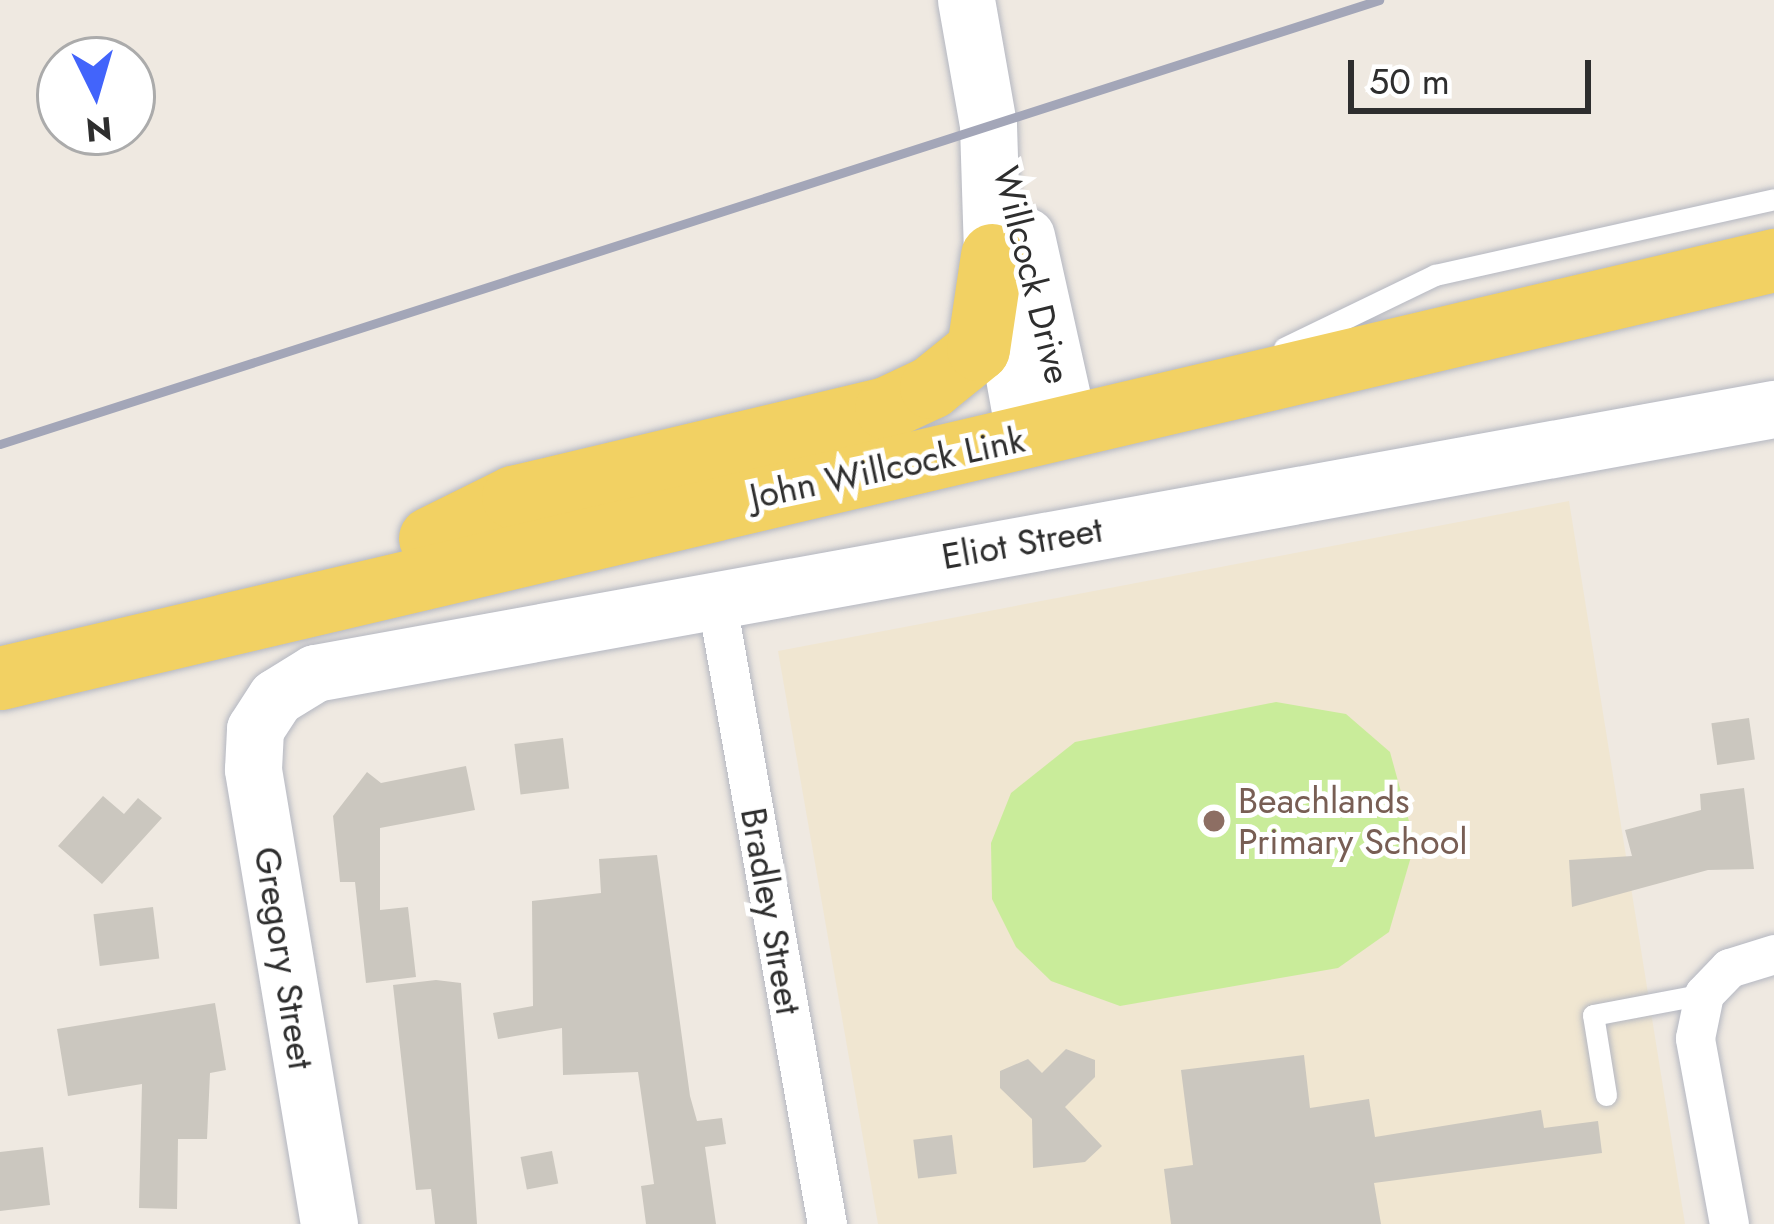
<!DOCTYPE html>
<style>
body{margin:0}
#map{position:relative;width:1774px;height:1224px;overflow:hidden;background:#efe9e1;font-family:Jost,sans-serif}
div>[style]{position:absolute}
.education>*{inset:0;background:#f0e6d1}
.pitch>*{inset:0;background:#c9ec9a}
.building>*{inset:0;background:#cbc7bf;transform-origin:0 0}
.roads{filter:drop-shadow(0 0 3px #b4b7c1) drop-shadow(0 0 3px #b4b7c1)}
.lane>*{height:21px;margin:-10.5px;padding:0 10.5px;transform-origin:10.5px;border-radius:10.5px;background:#fff}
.street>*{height:39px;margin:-19.5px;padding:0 19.5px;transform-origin:19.5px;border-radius:19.5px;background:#fff}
.secondary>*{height:57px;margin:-28.5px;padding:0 28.5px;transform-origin:28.5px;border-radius:28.5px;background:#fff}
.primary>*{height:63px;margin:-31.5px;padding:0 31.5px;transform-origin:31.5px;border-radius:31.5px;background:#f2d163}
.rail>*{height:9px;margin:-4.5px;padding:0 4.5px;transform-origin:4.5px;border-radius:4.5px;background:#a3a6b8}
.dots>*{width:33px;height:33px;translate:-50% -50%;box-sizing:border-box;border:6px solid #fff;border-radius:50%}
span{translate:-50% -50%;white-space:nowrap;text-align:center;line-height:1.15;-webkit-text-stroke:10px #fff;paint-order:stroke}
.street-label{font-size:36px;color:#2e2e2e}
.education-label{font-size:36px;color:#785e54}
.left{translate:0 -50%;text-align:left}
.north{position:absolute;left:36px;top:36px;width:120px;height:120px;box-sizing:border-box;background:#fff;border:3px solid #ababab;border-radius:50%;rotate:175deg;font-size:33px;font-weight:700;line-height:48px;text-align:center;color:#2e2e2e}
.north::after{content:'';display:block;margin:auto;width:42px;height:54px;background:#4264fb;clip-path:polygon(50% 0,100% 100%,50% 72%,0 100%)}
.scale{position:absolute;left:1348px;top:60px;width:243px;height:54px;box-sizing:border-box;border:6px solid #2e2e2e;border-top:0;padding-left:15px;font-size:36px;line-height:42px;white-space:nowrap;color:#2e2e2e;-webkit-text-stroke:9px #fff;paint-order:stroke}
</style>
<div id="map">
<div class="education">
<div style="clip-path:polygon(1569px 501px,1685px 1224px,878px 1224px,778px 651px)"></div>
</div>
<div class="pitch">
<div style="clip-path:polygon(1276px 702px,1346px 714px,1390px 752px,1415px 843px,1389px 932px,1338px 968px,1120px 1006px,1051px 981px,1016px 947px,992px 899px,991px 843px,1011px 793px,1075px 742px)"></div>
</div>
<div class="building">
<div style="left:1749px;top:718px;width:42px;height:38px;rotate:82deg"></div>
<div style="left:563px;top:738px;width:51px;height:49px;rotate:83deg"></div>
<div style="clip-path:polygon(466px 766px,475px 810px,380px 828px,380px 910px,408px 907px,416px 977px,366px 983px,355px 882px,340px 882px,333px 816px,367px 772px,381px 783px)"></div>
<div style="clip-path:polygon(1744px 788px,1754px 869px,1708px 870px,1572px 907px,1569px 860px,1632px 856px,1625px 830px,1701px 810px,1700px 794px)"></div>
<div style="clip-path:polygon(103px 796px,124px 814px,138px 798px,162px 818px,102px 884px,58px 846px)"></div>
<div style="clip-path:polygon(657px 855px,690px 1096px,697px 1121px,722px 1118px,726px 1144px,705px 1147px,716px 1224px,646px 1224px,641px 1186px,654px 1184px,638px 1072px,563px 1075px,562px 1028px,498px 1039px,493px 1013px,533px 1006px,532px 901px,601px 893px,599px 859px)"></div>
<div style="left:153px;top:907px;width:52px;height:60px;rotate:83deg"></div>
<div style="clip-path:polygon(436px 980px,461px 983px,477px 1224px,435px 1224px,431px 1189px,416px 1190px,393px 985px)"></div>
<div style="clip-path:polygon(215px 1003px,226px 1070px,210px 1073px,207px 1139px,178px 1139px,177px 1209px,139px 1208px,142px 1084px,68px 1096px,57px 1029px)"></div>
<div style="clip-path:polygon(1066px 1049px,1095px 1060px,1095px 1077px,1065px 1107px,1102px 1146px,1085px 1162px,1033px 1168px,1032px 1119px,1000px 1088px,1000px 1071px,1028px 1059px,1042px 1073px)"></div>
<div style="clip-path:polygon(1304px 1055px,1310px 1108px,1369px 1099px,1375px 1137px,1541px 1110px,1544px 1128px,1598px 1121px,1602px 1153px,1374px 1183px,1381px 1224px,1171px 1224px,1164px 1169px,1193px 1165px,1181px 1070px)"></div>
<div style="left:952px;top:1135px;width:39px;height:39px;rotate:83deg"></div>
<div style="clip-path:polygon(43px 1147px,50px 1205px,0 1211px,0 1152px)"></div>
<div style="left:552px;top:1151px;width:33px;height:32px;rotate:79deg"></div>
</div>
<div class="roads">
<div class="lane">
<div style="left:1284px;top:348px;width:168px;rotate:-25.8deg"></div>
<div style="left:1435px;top:275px;width:347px;rotate:-12.6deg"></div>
<div style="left:1606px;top:1095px;width:81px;rotate:-99.2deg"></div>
<div style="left:1593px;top:1015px;width:113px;rotate:-10.7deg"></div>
</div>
<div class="street">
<div style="left:716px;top:598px;width:636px;rotate:79.95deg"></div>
<div style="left:1729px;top:1224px;width:189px;rotate:-100.4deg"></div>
<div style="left:1695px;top:1038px;width:45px;rotate:-78.4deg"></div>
<div style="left:1704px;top:994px;width:36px;rotate:-46deg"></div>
<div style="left:1729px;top:968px;width:47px;rotate:-17.3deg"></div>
</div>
<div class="secondary">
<div style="left:966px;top:0;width:127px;rotate:80deg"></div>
<div style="left:988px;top:125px;width:130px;rotate:88.2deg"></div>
<div style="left:992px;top:255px;width:186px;rotate:79.8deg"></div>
<div style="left:1026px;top:236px;width:197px;rotate:77.4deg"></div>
<div style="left:329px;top:1224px;width:461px;rotate:-99.5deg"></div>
<div style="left:253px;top:769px;width:40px;rotate:-87.1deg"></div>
<div style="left:255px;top:729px;width:38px;rotate:-57deg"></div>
<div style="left:276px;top:697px;width:46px;rotate:-31.6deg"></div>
<div style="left:315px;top:673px;width:1483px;rotate:-10.26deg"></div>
</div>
<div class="primary">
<div style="left:430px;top:538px;width:93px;rotate:-26.3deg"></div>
<div style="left:513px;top:497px;width:383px;rotate:-13.4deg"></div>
<div style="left:886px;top:408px;width:50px;rotate:-25deg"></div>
<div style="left:931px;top:387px;width:60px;rotate:-39deg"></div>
<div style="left:978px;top:349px;width:95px;rotate:-81.5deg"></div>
<div style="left:0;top:678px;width:1823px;rotate:-13.26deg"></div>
</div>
</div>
<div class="rail">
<div style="left:0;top:444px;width:1449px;rotate:-17.85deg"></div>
</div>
<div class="dots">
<div style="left:1214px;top:821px;background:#8d6e63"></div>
</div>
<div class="street-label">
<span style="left:1032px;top:275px;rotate:76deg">Willcock Drive</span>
<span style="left:887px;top:468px;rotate:-12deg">John Willcock Link</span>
<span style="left:1022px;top:543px;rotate:-10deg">Eliot Street</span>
<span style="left:771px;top:911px;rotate:80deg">Bradley Street</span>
<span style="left:284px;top:958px;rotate:81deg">Gregory Street</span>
</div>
<div class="education-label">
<span class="left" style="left:1238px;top:821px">Beachlands<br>Primary School</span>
</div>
<div class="north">N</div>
<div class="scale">50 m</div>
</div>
